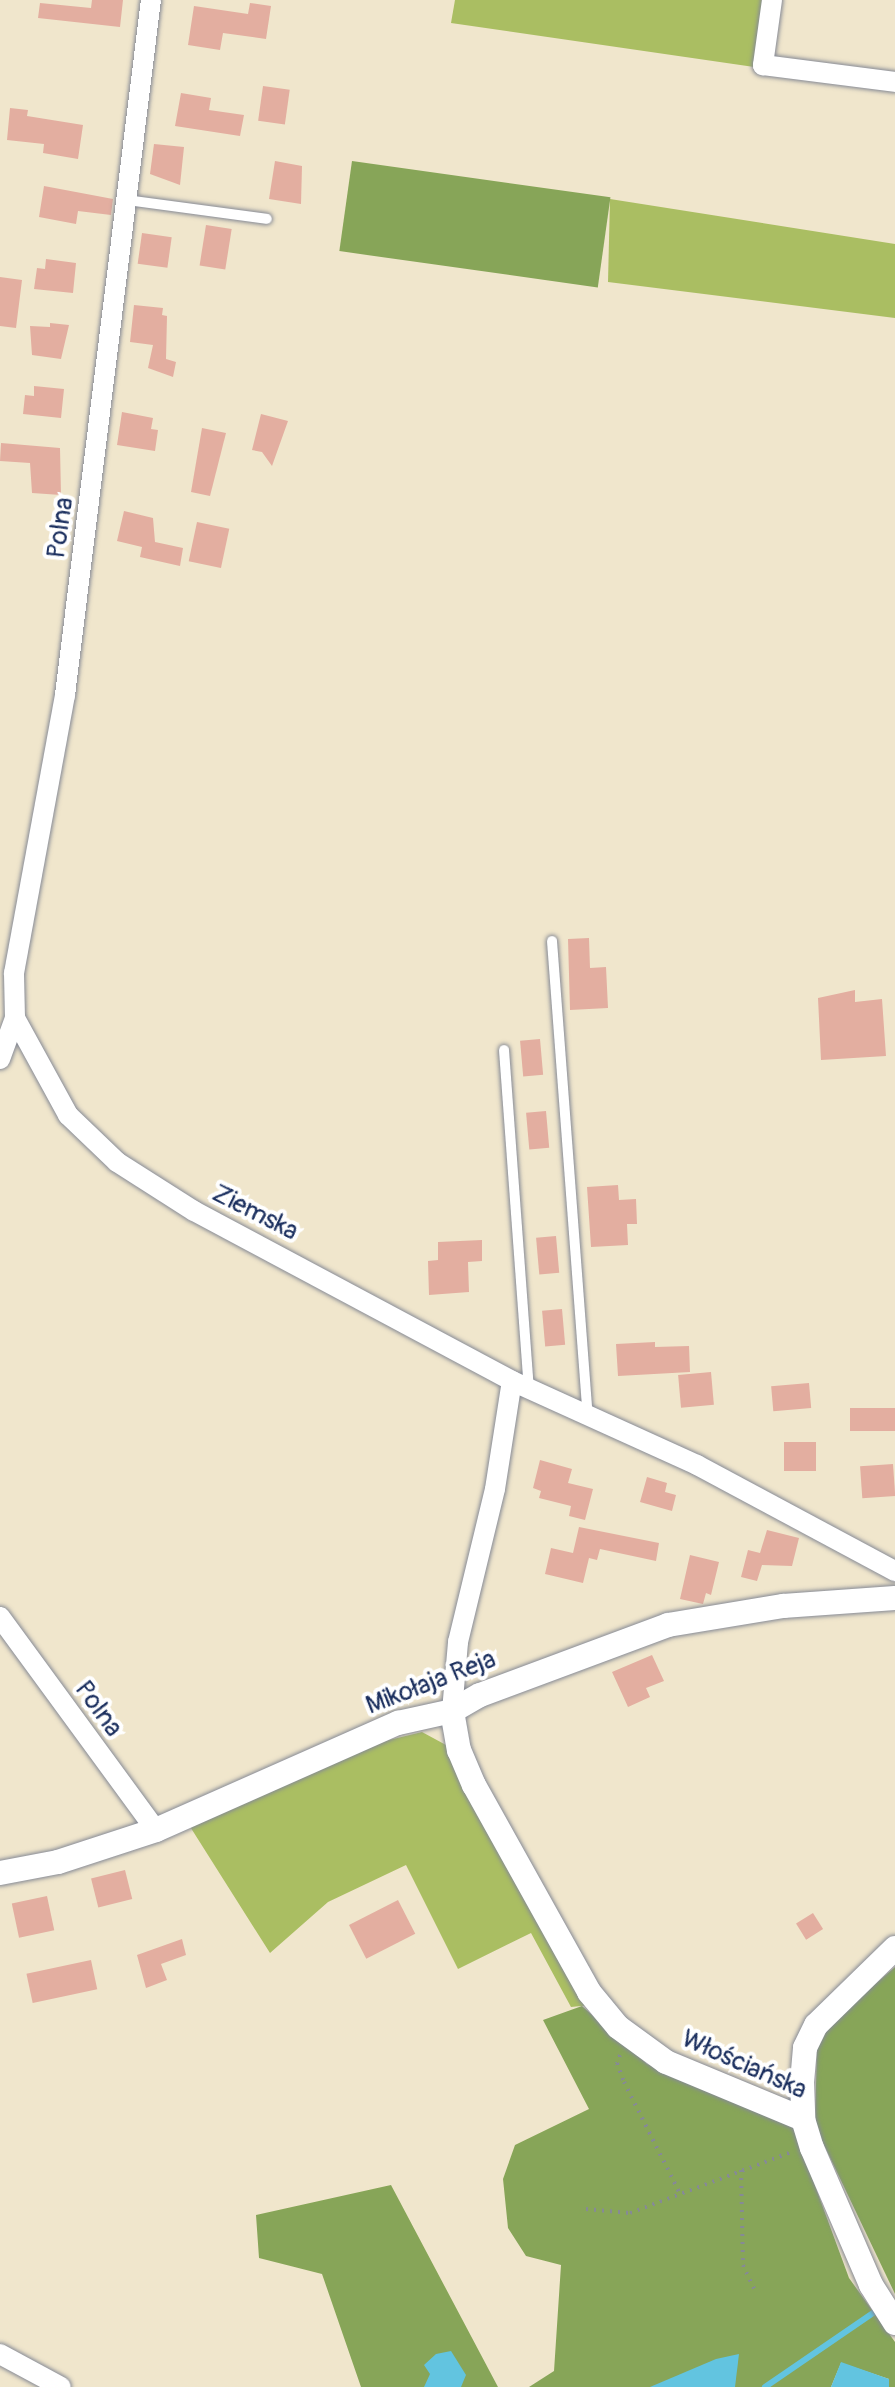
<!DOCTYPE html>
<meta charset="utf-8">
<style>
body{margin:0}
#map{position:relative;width:895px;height:2387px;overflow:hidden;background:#f0e6cc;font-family:Pangolin,sans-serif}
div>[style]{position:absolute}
.green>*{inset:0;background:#aabe62}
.forest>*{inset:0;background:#87a558;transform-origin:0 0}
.water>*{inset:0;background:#62c4e0}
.stream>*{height:6px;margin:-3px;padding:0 3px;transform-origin:3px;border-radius:3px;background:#62c4e0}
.building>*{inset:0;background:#e3aea0;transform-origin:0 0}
.path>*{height:4px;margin-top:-2px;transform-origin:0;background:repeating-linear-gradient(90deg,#868a95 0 2px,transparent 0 8px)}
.roads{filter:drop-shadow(0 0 2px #868a95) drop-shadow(0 0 2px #868a95)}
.service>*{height:10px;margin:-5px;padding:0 5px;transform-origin:5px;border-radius:5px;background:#fff}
.minor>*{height:20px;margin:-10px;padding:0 10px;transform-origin:10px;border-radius:10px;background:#fff}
.tertiary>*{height:24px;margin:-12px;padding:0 12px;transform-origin:12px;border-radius:12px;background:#fff}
span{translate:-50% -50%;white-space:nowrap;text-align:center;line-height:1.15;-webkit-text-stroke:8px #fff;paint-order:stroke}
.street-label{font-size:26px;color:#1b2f5e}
</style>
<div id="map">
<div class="green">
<div style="clip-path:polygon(455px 0,768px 0,761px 68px,451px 23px)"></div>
<div style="clip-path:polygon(610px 199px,895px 244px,895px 318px,608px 282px)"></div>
<div style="clip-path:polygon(422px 1732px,446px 1745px,591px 2005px,571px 2007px,531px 1933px,458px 1969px,406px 1865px,328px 1902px,270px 1953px,189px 1825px,385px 1741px)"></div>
</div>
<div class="forest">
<div style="left:352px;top:161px;width:261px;height:91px;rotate:8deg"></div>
<div style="clip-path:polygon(895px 1967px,895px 2294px,815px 2126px,817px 2044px,828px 2025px)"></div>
<div style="clip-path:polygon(582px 2006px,647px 2064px,792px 2123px,849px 2278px,895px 2342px,895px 2387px,889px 2387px,889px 2379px,841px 2363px,831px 2387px,529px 2387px,554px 2371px,561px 2265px,526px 2256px,508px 2228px,503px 2179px,515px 2145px,589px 2109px,543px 2020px)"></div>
<div style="clip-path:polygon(391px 2185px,498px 2387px,361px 2387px,322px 2274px,259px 2258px,256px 2215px)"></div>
</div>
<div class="water">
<div style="clip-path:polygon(451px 2351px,466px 2375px,461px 2387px,424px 2387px,430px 2374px,424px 2365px,436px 2354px)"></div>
<div style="clip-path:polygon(739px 2354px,735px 2387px,650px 2387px,716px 2359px)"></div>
<div style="clip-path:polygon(841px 2362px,889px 2379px,889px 2387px,831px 2387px)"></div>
</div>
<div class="stream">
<div style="left:765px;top:2387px;width:138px;rotate:-34.4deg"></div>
</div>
<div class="building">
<div style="clip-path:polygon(92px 0,123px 0,120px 27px,38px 18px,40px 3px,91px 8px)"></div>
<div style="clip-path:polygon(250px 3px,271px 6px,266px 39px,223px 33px,220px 50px,188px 45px,194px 6px,248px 14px)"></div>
<div style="left:263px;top:86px;width:27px;height:35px;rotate:8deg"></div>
<div style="clip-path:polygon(181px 93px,211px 98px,209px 110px,244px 115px,240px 136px,175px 126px)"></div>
<div style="clip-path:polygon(10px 108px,28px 110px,27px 116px,83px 125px,78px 159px,43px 153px,44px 144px,7px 140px)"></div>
<div style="clip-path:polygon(154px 144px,184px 147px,180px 185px,150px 174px)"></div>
<div style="clip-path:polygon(275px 161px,302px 166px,301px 204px,269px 199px)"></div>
<div style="clip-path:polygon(44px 186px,113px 199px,111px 215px,78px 211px,76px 224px,39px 217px)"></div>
<div style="left:206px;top:225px;width:26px;height:41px;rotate:9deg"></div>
<div style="left:142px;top:233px;width:30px;height:31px;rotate:8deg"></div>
<div style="clip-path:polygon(46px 259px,76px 263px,73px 293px,34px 289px,37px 268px,45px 269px)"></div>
<div style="clip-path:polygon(0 277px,22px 280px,16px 328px,0 326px)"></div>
<div style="clip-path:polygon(134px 305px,163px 308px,162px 315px,167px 316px,166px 359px,176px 362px,173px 377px,148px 368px,153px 345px,130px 342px)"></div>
<div style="clip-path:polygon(50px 323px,69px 325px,61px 359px,32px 355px,30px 326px,50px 327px)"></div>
<div style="clip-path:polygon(34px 386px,64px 389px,61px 418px,23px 414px,25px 395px,34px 396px)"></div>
<div style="clip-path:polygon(122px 412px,153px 418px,151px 429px,158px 430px,155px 451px,117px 445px)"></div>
<div style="clip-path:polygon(261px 414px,288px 421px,272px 466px,262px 452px,252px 450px)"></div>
<div style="clip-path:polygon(202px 428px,226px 433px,210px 496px,191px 492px)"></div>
<div style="clip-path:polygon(1px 443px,60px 448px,61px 495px,32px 493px,30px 463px,0 461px)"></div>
<div style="clip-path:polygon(124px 511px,153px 518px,155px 542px,183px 548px,180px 566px,140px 557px,142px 547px,117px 541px)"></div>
<div style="left:197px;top:522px;width:33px;height:40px;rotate:12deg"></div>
<div style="clip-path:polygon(589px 938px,590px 968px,606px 967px,608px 1008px,570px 1010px,568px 939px)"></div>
<div style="clip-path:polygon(855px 990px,855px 1002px,882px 999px,886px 1056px,821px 1060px,818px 998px)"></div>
<div style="left:540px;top:1039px;width:36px;height:20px;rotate:85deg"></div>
<div style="left:546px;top:1111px;width:37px;height:20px;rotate:85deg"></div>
<div style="clip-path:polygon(618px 1185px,619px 1200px,636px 1199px,637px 1224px,627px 1224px,628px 1245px,591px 1247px,587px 1187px)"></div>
<div style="left:556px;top:1236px;width:37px;height:20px;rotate:85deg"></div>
<div style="clip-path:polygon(482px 1240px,482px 1261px,468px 1262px,469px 1292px,429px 1295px,428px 1261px,438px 1260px,438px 1242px)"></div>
<div style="left:562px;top:1309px;width:36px;height:20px;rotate:85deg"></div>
<div style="clip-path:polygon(655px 1342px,655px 1347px,689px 1346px,690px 1372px,618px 1376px,616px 1344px)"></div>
<div style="left:711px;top:1372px;width:33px;height:33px;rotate:85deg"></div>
<div style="left:809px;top:1383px;width:25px;height:38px;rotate:85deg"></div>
<div style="left:895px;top:1408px;width:23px;height:45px;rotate:90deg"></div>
<div style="left:816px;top:1442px;width:29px;height:32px;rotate:90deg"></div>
<div style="clip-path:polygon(540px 1460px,572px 1469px,568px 1483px,593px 1489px,585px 1520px,569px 1516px,571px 1506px,539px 1498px,541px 1491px,533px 1488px)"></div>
<div style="left:893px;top:1464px;width:32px;height:33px;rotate:86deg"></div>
<div style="clip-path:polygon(647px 1477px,667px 1483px,665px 1492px,676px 1495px,672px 1511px,640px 1502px)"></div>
<div style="clip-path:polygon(579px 1527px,659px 1543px,656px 1561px,600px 1549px,597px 1560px,589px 1558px,583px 1583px,545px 1574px,551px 1548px,573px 1553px)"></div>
<div style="clip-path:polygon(767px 1530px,799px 1538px,792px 1566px,762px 1565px,757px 1581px,741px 1577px,748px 1550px,760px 1553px)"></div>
<div style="clip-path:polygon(690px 1555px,719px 1562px,711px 1595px,706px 1593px,703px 1604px,680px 1599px)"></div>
<div style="clip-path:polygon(652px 1655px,664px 1681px,646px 1688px,650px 1697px,628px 1707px,612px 1672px)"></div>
<div style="left:125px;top:1870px;width:30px;height:35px;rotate:76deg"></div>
<div style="left:47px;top:1896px;width:35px;height:36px;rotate:78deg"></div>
<div style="left:398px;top:1900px;width:38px;height:55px;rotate:63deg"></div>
<div style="left:813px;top:1913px;width:19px;height:20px;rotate:58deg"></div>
<div style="clip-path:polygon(182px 1939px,186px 1955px,161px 1964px,167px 1980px,146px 1988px,137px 1955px)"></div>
<div style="left:91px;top:1960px;width:30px;height:66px;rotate:78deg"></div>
</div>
<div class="path">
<div style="left:620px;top:2055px;width:9px;rotate:111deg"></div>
<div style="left:617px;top:2063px;width:20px;rotate:70deg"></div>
<div style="left:624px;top:2082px;width:125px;rotate:63.4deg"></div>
<div style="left:741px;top:2170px;width:95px;rotate:88.8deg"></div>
<div style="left:743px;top:2265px;width:26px;rotate:65deg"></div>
<div style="left:586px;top:2209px;width:44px;rotate:5.2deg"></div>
<div style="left:630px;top:2213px;width:175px;rotate:-20.7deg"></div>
</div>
<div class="roads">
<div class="service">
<div style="left:127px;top:200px;width:141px;rotate:7.7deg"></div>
<div style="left:552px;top:941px;width:475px;rotate:85.7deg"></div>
<div style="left:504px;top:1050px;width:340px;rotate:85.8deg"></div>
</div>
<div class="minor">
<div style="left:772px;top:0;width:66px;rotate:97.9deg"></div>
<div style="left:763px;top:65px;width:133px;rotate:7.3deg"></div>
<div style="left:15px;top:1018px;width:111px;rotate:61.3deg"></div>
<div style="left:68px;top:1115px;width:68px;rotate:43.8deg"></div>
<div style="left:117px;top:1162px;width:91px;rotate:32.5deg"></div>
<div style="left:194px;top:1211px;width:361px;rotate:28.1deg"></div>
<div style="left:512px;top:1381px;width:203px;rotate:24.4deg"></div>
<div style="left:697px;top:1465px;width:225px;rotate:28.2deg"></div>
<div style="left:0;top:1059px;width:44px;rotate:-69.9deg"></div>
<div style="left:15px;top:1018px;width:45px;rotate:-91.3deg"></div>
<div style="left:14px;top:973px;width:283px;rotate:-79.6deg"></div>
<div style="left:65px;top:695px;width:700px;rotate:-82.95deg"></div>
<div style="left:0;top:1617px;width:264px;rotate:53.8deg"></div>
<div style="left:452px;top:1711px;width:69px;rotate:-85deg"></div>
<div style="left:458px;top:1642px;width:157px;rotate:-76.4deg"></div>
<div style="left:495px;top:1489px;width:109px;rotate:-81.1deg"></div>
<div style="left:0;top:2354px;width:69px;rotate:28.4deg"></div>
</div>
<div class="tertiary">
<div style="left:452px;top:1711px;width:40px;rotate:80deg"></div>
<div style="left:459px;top:1750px;width:38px;rotate:67deg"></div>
<div style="left:474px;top:1785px;width:237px;rotate:60.9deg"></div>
<div style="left:589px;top:1992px;width:45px;rotate:50.4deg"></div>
<div style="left:618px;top:2027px;width:59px;rotate:36.1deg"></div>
<div style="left:666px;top:2062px;width:148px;rotate:22.6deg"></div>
<div style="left:0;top:1873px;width:59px;rotate:-10.7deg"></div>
<div style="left:58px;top:1862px;width:103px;rotate:-18.1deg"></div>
<div style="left:156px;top:1830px;width:265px;rotate:-23.9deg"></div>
<div style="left:398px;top:1723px;width:55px;rotate:-12.5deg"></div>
<div style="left:452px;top:1711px;width:32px;rotate:-30deg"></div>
<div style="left:480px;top:1695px;width:201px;rotate:-20.4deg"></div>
<div style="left:668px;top:1625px;width:117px;rotate:-9.4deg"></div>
<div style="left:783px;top:1606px;width:112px;rotate:-4.1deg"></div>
<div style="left:895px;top:1948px;width:110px;rotate:135.7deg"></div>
<div style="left:816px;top:2025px;width:25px;rotate:116deg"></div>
<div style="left:805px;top:2048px;width:33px;rotate:95deg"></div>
<div style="left:802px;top:2081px;width:38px;rotate:88deg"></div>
<div style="left:803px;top:2119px;width:30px;rotate:73deg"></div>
<div style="left:812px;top:2148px;width:149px;rotate:66.7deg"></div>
<div style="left:871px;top:2285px;width:45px;rotate:57.7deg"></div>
</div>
</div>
<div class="street-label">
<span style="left:61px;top:528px;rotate:-82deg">Polna</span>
<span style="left:255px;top:1213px;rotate:27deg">Ziemska</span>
<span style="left:431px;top:1683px;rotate:-21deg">Mikołaja Reja</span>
<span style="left:98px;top:1709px;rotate:54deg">Polna</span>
<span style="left:744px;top:2065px;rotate:24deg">Włościańska</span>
</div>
</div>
